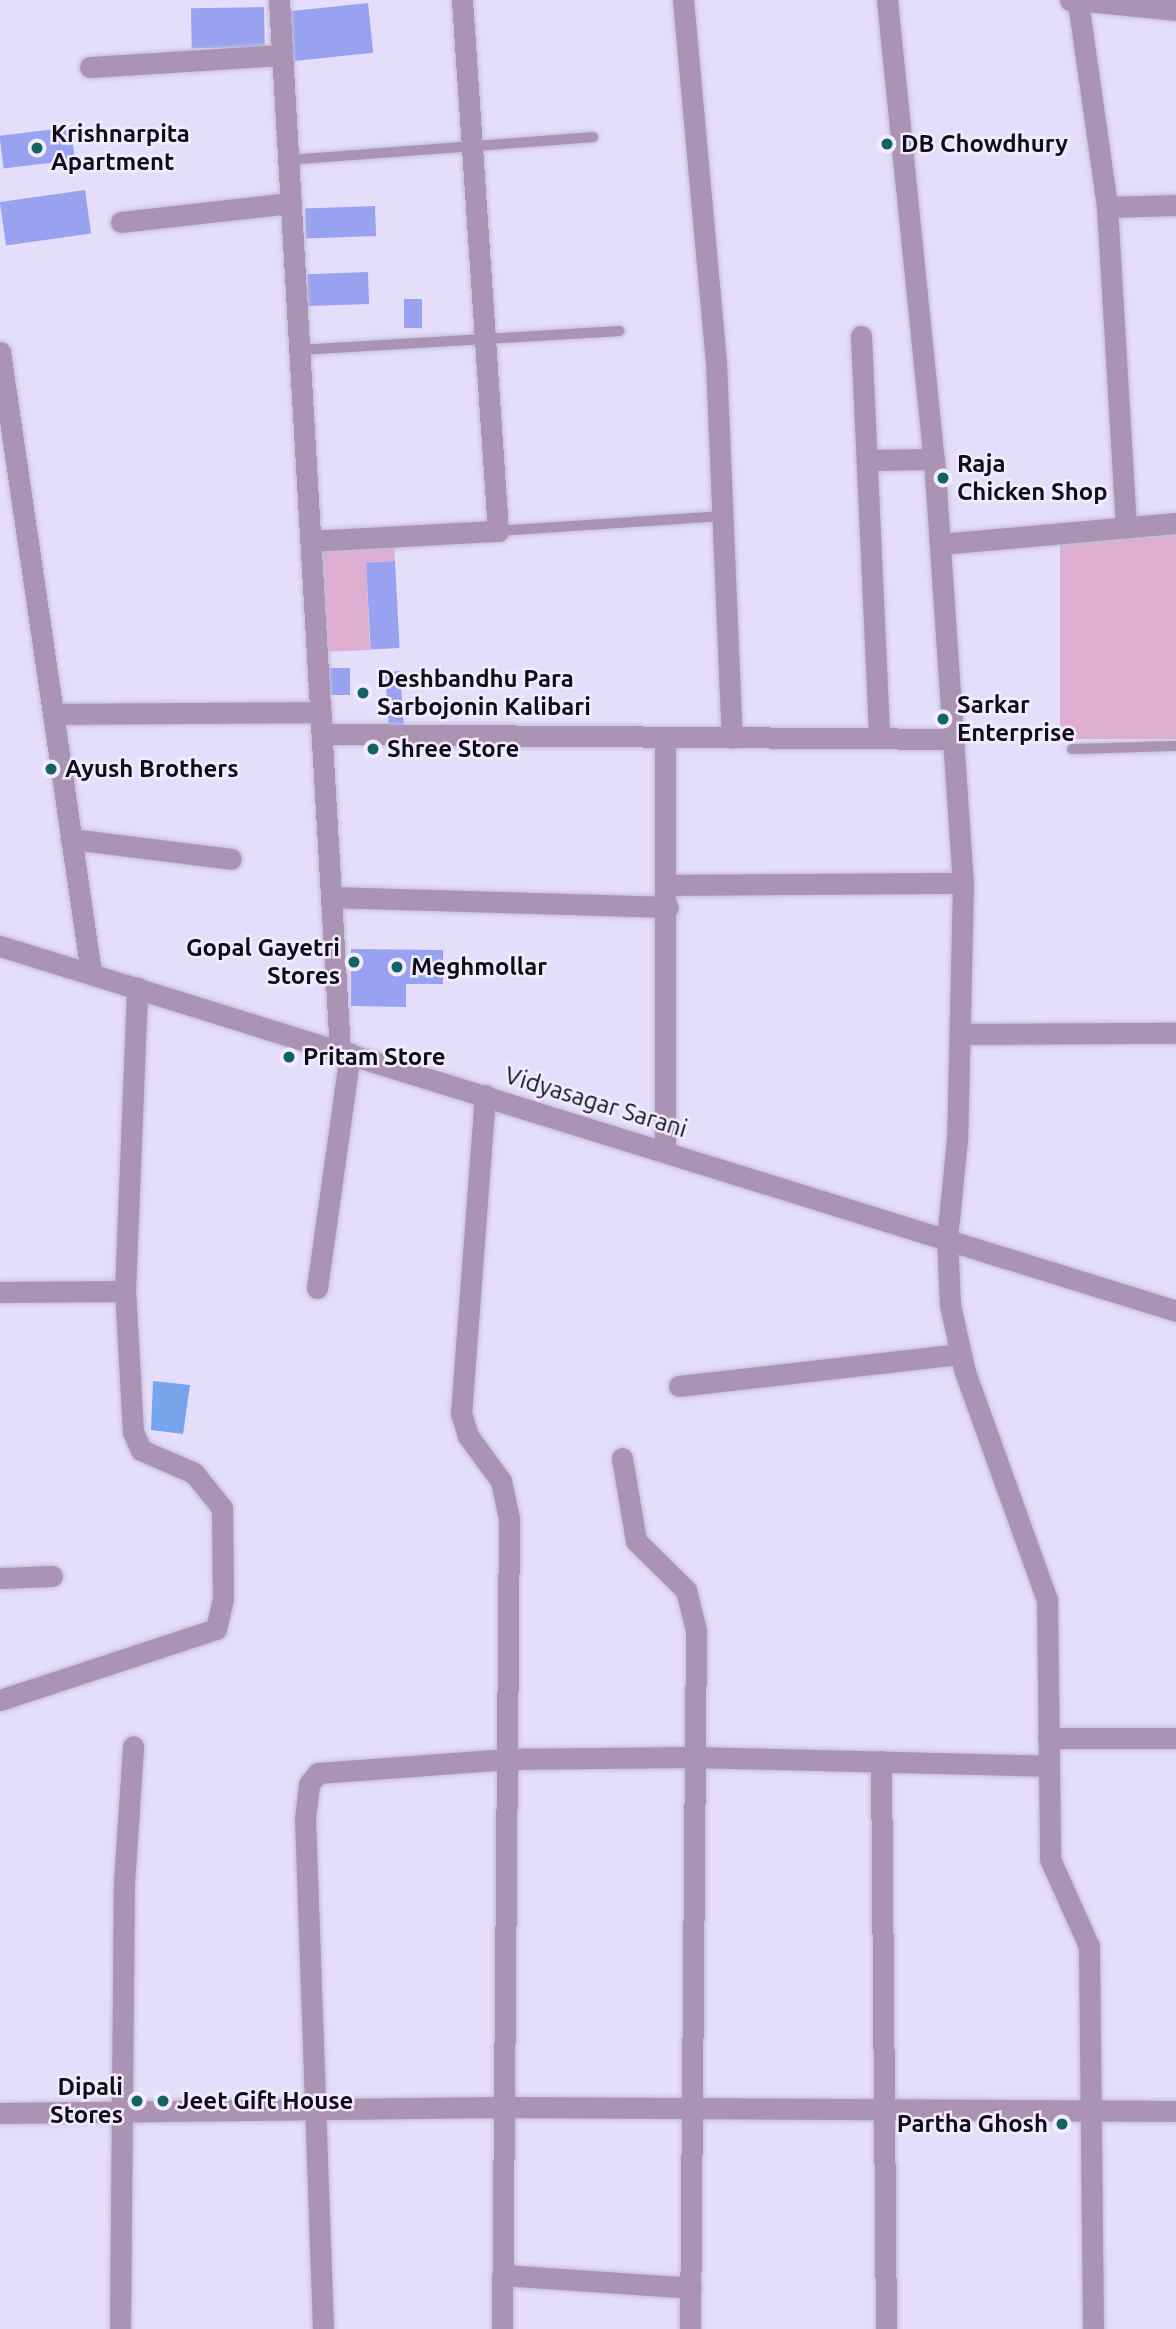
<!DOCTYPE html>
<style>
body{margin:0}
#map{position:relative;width:1176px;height:2329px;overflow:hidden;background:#e5defb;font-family:Ubuntu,sans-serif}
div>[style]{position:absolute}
.green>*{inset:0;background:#deaed0;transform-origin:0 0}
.water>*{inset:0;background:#76a5eb}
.building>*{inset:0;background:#98a2f1;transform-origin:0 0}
.roads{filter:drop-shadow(0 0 2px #c3bdd7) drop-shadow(0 0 2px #c3bdd7)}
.lane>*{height:10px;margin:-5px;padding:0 5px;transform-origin:5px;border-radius:5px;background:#ab94b3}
.street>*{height:21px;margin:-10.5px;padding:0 10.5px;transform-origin:10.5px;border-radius:10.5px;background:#ab94b3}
.dots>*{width:19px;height:19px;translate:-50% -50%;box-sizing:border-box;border:4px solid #f1edff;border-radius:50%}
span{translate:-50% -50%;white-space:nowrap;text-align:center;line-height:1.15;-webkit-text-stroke:5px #f1edff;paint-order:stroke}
.poi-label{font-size:24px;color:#100d17;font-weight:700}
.left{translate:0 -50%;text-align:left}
.right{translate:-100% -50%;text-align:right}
.street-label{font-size:24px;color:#100d17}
</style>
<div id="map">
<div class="green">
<div style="left:1176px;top:530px;width:209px;height:116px;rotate:90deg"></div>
<div style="clip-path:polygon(394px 546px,395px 561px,366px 562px,370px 650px,320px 652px,315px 559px,322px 550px)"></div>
</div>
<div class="water">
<div style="clip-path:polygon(153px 1381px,190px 1385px,183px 1434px,151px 1430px)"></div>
</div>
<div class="building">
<div style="left:368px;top:3px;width:50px;height:81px;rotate:84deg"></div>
<div style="left:264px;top:7px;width:40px;height:73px;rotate:89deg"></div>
<div style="left:71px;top:127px;width:33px;height:72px;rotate:83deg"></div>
<div style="left:85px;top:190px;width:44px;height:86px;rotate:82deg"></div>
<div style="left:375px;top:206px;width:30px;height:70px;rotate:88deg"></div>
<div style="left:368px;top:272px;width:32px;height:61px;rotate:88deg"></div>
<div style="left:404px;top:299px;width:18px;height:29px"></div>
<div style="left:395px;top:561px;width:87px;height:29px;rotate:87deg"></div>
<div style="left:350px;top:668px;width:27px;height:26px;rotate:90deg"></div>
<div style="left:400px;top:671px;width:59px;height:15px;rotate:86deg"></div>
<div style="clip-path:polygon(351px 949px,443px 950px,443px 984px,406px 984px,406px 1007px,351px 1006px)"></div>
</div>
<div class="roads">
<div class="lane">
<div style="left:288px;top:160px;width:306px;rotate:-4.3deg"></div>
<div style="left:300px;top:350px;width:320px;rotate:-3.4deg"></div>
<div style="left:498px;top:531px;width:225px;rotate:-3.8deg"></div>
<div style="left:1072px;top:749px;width:104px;rotate:-1.7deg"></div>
</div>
<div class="street">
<div style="left:279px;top:0;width:1052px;rotate:86.68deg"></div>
<div style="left:683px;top:0;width:364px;rotate:84.8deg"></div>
<div style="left:716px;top:362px;width:376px;rotate:87.6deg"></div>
<div style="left:887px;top:0;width:461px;rotate:84.2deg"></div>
<div style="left:934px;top:459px;width:425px;rotate:86.1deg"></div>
<div style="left:963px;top:883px;width:257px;rotate:91.3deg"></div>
<div style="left:957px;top:1140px;width:99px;rotate:95.8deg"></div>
<div style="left:947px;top:1238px;width:67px;rotate:87.4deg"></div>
<div style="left:950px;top:1305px;width:69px;rotate:77.4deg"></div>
<div style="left:965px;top:1372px;width:242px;rotate:70.2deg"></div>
<div style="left:1047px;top:1600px;width:259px;rotate:89.3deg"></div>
<div style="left:1050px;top:1859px;width:95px;rotate:65.9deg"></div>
<div style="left:1089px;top:1946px;width:383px;rotate:89.4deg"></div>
<div style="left:1070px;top:0;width:8px;rotate:14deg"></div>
<div style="left:1078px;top:2px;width:207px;rotate:81.9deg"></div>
<div style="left:1107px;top:207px;width:321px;rotate:86.6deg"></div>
<div style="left:1078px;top:0;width:99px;rotate:5.8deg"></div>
<div style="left:90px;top:67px;width:192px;rotate:-3.6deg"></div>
<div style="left:1107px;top:207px;width:69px;rotate:-1.7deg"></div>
<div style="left:121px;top:222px;width:171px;rotate:-6.4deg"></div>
<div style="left:861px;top:336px;width:402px;rotate:87.4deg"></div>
<div style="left:0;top:352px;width:628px;rotate:81.66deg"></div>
<div style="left:870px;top:460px;width:64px;rotate:-0.9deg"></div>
<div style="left:311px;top:541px;width:187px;rotate:-3.1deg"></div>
<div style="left:498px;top:531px;width:532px;rotate:-93.88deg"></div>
<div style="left:940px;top:544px;width:237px;rotate:-5.1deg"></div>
<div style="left:53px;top:714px;width:268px;rotate:-0.4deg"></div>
<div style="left:323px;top:734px;width:632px;rotate:0.45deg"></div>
<div style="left:71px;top:839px;width:161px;rotate:7.1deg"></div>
<div style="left:667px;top:885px;width:296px;rotate:-0.4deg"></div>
<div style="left:332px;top:897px;width:336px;rotate:1.7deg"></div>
<div style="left:0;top:946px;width:1231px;rotate:17.24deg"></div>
<div style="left:960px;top:1034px;width:216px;rotate:-0.3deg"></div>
<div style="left:485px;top:1095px;width:319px;rotate:94.3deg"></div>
<div style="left:461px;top:1413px;width:24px;rotate:73deg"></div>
<div style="left:468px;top:1436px;width:56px;rotate:53.7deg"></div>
<div style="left:501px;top:1481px;width:38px;rotate:78deg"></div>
<div style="left:509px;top:1518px;width:811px;rotate:90.49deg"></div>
<div style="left:665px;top:1151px;width:414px;rotate:-90deg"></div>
<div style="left:317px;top:1288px;width:237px;rotate:-82deg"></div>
<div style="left:0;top:1292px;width:125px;rotate:-0.5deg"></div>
<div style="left:679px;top:1386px;width:282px;rotate:-6.5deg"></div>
<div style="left:622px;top:1458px;width:84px;rotate:80.4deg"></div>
<div style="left:636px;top:1541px;width:70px;rotate:44.4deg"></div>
<div style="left:686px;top:1590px;width:41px;rotate:76deg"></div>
<div style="left:696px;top:1630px;width:699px;rotate:90.49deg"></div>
<div style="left:0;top:1578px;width:52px;rotate:-2.2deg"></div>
<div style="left:0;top:1700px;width:227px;rotate:-18.2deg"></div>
<div style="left:216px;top:1629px;width:31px;rotate:-77deg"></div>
<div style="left:223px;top:1599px;width:91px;rotate:-90.6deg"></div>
<div style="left:222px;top:1508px;width:45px;rotate:-128.7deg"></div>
<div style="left:194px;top:1473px;width:58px;rotate:-156.5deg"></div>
<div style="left:141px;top:1450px;width:20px;rotate:-114deg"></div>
<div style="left:133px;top:1432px;width:141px;rotate:-93.2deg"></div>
<div style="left:125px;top:1291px;width:304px;rotate:-87.7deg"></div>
<div style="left:1048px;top:1738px;width:128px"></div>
<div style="left:881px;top:1761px;width:568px;rotate:89.5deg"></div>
<div style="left:0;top:2113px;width:503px;rotate:-0.68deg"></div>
<div style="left:503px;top:2107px;width:673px;rotate:0.34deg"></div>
<div style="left:502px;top:2275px;width:189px;rotate:3.9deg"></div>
<div style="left:120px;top:2329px;width:446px;rotate:-89.5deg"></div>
<div style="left:124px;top:1883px;width:137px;rotate:-86.2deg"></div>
<div style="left:323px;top:2329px;width:511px;rotate:-92.02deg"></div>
<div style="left:305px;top:1818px;width:34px;rotate:-83deg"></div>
<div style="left:309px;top:1784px;width:14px;rotate:-51deg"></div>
<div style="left:318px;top:1773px;width:190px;rotate:-4.2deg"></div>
<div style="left:507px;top:1759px;width:184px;rotate:-0.6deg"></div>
<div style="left:691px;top:1757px;width:356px;rotate:1.4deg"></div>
</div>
</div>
<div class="dots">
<div style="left:887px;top:144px;background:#136366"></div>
<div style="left:37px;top:148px;background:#136366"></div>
<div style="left:943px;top:478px;background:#136366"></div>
<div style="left:363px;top:693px;background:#136366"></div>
<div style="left:943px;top:719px;background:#136366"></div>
<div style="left:373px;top:749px;background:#136366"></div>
<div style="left:51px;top:769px;background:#136366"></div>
<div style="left:354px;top:962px;background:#136366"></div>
<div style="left:397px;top:967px;background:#136366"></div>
<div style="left:289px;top:1057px;background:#136366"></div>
<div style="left:137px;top:2101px;background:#136366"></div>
<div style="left:163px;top:2101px;background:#136366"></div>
<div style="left:1062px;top:2124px;background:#136366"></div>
</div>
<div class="poi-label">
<span class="left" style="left:51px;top:148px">Krishnarpita<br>Apartment</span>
<span class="left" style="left:901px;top:144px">DB Chowdhury</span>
<span class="left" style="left:957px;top:478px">Raja<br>Chicken Shop</span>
<span class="left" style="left:377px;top:693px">Deshbandhu Para<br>Sarbojonin Kalibari</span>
<span class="left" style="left:957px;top:719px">Sarkar<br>Enterprise</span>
<span class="left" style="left:387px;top:749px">Shree Store</span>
<span class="left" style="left:65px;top:769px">Ayush Brothers</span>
<span class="right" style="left:340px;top:962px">Gopal Gayetri<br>Stores</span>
<span class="left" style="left:411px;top:967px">Meghmollar</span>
<span class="left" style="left:303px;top:1057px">Pritam Store</span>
<span class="right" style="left:123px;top:2101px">Dipali<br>Stores</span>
<span class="left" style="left:177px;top:2101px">Jeet Gift House</span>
<span class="right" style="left:1048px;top:2124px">Partha Ghosh</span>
</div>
<div class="street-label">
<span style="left:596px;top:1102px;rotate:17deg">Vidyasagar Sarani</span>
</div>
</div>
